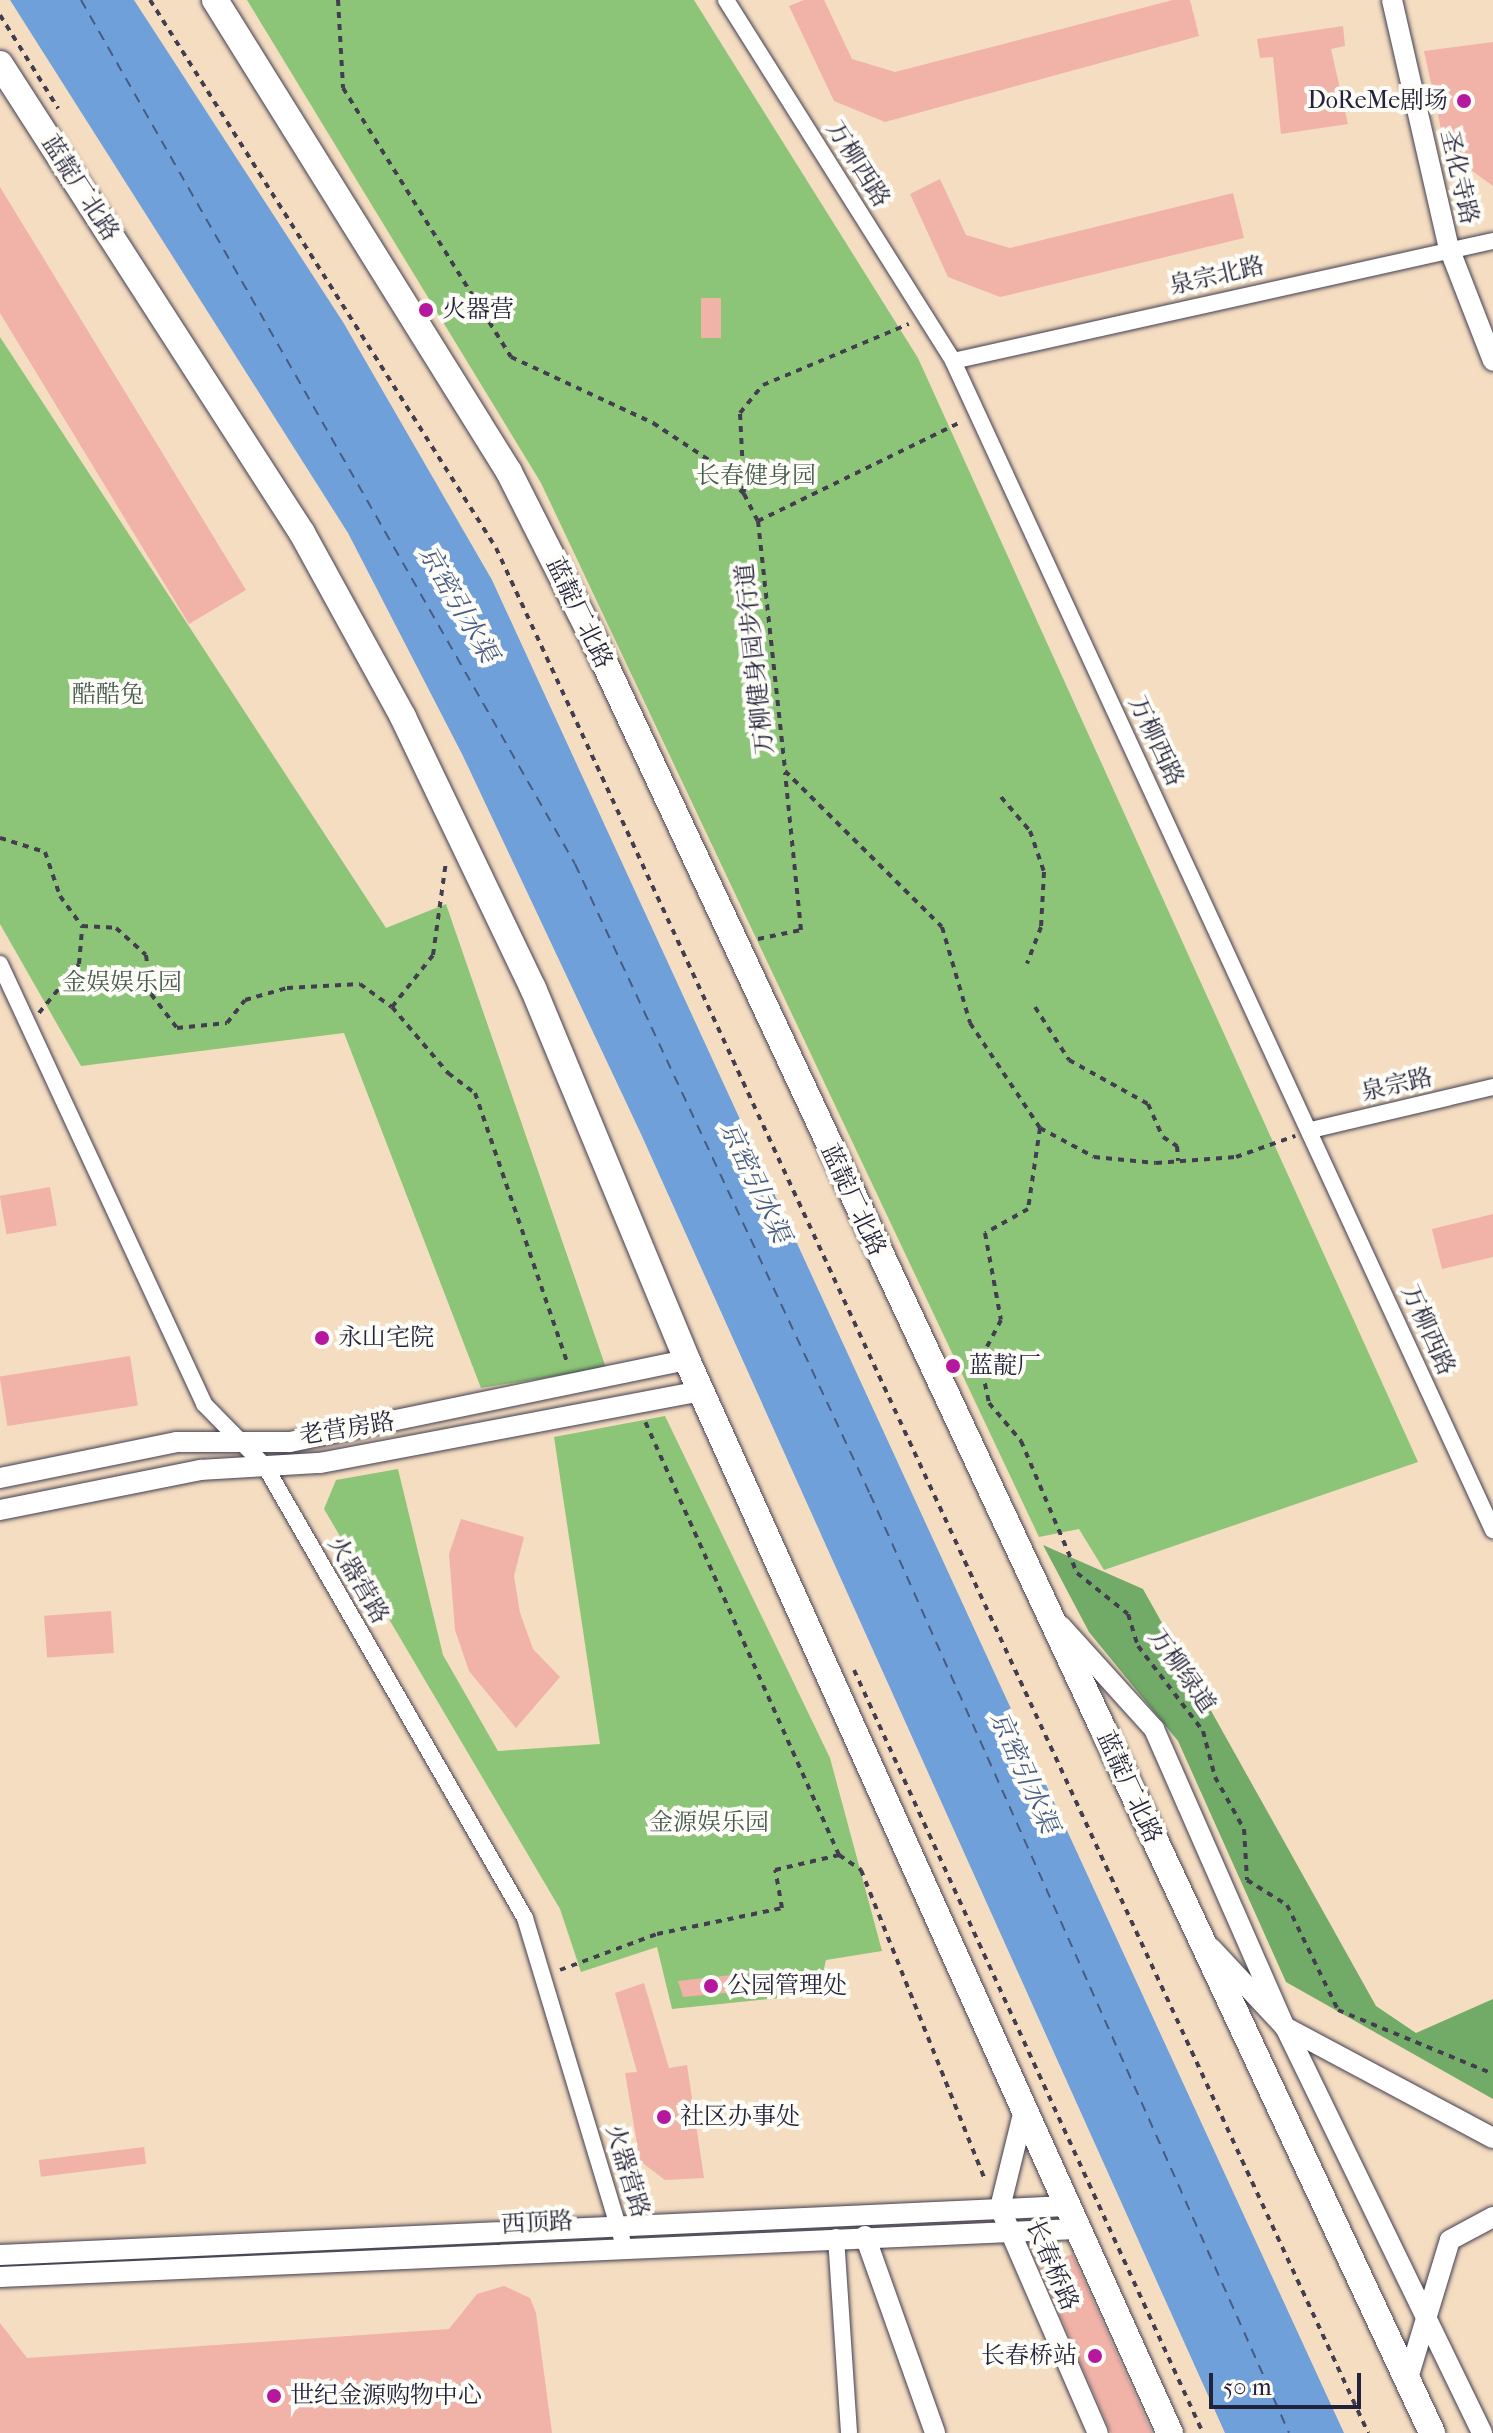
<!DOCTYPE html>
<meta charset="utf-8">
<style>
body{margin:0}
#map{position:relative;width:1493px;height:2433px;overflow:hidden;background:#f5ddc2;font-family:"IM FELL French Canon","Noto Serif SC",serif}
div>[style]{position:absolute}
.green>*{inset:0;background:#8dc578}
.forest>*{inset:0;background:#72aa68}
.water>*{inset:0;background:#70a0da}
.ferry>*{height:2px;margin-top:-1px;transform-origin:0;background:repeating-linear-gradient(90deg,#455b83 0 10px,transparent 0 18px)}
.building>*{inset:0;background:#f1b2a8;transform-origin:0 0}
.path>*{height:4px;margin-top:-2px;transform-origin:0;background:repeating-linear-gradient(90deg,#423e4f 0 6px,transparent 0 12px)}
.roads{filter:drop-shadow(0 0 2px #423e4f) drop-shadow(0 0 2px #423e4f)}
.minor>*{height:16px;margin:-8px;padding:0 8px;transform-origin:8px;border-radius:8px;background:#fff}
.tertiary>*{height:20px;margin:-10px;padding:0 10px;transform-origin:10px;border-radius:10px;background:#fff}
.trunk>*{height:26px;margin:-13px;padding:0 13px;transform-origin:13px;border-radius:13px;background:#fff}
.dots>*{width:22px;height:22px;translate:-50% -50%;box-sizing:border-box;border:4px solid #fdfcf7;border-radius:50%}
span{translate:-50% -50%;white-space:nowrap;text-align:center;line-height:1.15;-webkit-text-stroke:8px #fdfcf7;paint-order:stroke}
.poi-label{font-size:24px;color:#22223b}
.right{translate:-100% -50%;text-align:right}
.left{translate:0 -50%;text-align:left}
.street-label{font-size:24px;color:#22223b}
.park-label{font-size:24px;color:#475b50}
.water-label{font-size:26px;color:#455b83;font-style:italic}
.scale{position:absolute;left:1209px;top:2373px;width:152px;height:36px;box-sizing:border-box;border:4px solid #22223b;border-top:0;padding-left:10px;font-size:24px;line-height:28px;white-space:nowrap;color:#22223b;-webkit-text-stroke:6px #fdfcf7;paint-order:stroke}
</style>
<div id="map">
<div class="green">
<div style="clip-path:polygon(247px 0,694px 0,918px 358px,1418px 1462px,1104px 1570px,1079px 1529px,1039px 1537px,541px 483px)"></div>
<div style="clip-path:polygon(0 337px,386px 928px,446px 904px,606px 1368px,481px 1388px,344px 1033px,81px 1066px,0 924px)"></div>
<div style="clip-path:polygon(665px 1416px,830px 1758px,882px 1951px,826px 1960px,818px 1994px,672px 2009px,657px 1947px,581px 1972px,560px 1909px,324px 1509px,336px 1480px,398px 1469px,443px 1655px,498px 1751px,600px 1744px,554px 1437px)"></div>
</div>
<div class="forest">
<div style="clip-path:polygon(1043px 1545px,1143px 1589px,1376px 2006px,1416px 2033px,1493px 1999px,1493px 2099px,1286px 1982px,1178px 1741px,1089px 1632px)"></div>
</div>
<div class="water">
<div style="clip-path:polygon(10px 0,134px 0,343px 322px,492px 580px,1344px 2433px,1225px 2433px,641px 1134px,463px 756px,348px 533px)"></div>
</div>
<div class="ferry">
<div style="left:81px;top:0;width:995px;rotate:60.24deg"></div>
<div style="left:575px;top:864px;width:696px;rotate:64.91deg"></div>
<div style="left:870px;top:1494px;width:1028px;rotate:65.95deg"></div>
</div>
<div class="building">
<div style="clip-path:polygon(804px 0,824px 0,852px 59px,895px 72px,1173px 0,1190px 0,1199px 36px,885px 122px,834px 101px,789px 6px)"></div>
<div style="clip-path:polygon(1343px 26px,1345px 46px,1331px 49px,1348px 124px,1281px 134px,1273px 57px,1260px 58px,1257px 39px)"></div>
<div style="clip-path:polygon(1493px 42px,1493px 186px,1446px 152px,1424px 51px)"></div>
<div style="clip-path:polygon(940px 179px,966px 235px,1010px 248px,1233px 193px,1244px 238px,1000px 297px,948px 277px,910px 194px)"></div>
<div style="clip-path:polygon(0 187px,246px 590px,189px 624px,0 313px)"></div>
<div style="left:701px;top:298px;width:20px;height:40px"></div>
<div style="left:50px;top:1187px;width:39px;height:51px;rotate:80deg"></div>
<div style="clip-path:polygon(1493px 1214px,1493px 1257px,1442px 1269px,1432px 1229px)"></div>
<div style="left:130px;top:1356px;width:50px;height:132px;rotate:81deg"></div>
<div style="clip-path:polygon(461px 1519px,524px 1537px,514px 1576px,520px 1613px,533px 1649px,560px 1677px,516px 1728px,469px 1671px,455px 1630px,449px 1554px)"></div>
<div style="left:111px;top:1611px;width:42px;height:67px;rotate:86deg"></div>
<div style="clip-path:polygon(740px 1974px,745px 1991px,683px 1997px,678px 1981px)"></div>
<div style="clip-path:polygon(644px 1983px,669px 2068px,687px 2065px,704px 2178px,665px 2180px,640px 2161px,625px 2073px,637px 2072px,615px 1993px)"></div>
<div style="left:144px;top:2147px;width:17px;height:106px;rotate:83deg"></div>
<div style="clip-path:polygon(1072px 2254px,1152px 2433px,1111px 2433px,1040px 2268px)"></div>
<div style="clip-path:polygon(504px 2286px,530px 2298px,536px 2313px,552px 2433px,0 2433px,0 2323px,27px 2358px,449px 2329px,477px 2294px)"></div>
</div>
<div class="path">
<div style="left:150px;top:0;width:648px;rotate:57.73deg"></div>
<div style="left:496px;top:548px;width:2077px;rotate:65.17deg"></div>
<div style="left:338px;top:0;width:88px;rotate:86.7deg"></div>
<div style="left:343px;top:88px;width:317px;rotate:58deg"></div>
<div style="left:511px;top:357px;width:157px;rotate:24.9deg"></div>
<div style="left:653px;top:423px;width:74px;rotate:33.5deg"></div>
<div style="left:715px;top:464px;width:42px;rotate:46deg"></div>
<div style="left:744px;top:494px;width:30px;rotate:63deg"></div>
<div style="left:758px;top:521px;width:251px;rotate:83.8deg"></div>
<div style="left:785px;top:771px;width:221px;rotate:44.8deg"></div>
<div style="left:942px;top:927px;width:100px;rotate:73.7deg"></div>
<div style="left:970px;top:1023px;width:126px;rotate:56.3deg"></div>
<div style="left:1040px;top:1128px;width:61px;rotate:28.2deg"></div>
<div style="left:1094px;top:1157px;width:62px;rotate:5.5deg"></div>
<div style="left:1156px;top:1163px;width:80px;rotate:-4.3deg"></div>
<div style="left:1236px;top:1157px;width:63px;rotate:-19.6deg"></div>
<div style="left:0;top:15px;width:110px;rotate:58.1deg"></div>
<div style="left:744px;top:492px;width:79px;rotate:-92.9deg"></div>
<div style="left:740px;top:413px;width:36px;rotate:-51deg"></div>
<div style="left:763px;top:385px;width:158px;rotate:-22.7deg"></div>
<div style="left:758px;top:521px;width:224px;rotate:-26deg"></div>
<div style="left:1001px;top:797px;width:45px;rotate:49.5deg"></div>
<div style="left:1030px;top:831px;width:43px;rotate:71.1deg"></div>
<div style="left:1044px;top:872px;width:55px;rotate:93.1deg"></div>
<div style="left:1041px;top:927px;width:39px;rotate:111deg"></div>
<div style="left:0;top:838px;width:47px;rotate:17.3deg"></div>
<div style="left:45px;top:852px;width:46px;rotate:71.2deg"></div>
<div style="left:60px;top:896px;width:37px;rotate:54deg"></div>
<div style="left:82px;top:926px;width:34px;rotate:3deg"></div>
<div style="left:116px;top:928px;width:40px;rotate:42deg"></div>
<div style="left:146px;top:955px;width:39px;rotate:83deg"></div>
<div style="left:151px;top:994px;width:43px;rotate:52.6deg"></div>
<div style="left:177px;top:1028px;width:50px;rotate:-5.7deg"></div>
<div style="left:227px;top:1023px;width:29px;rotate:-52deg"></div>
<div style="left:245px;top:1000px;width:44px;rotate:-15.9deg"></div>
<div style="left:287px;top:988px;width:73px;rotate:-3.1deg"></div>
<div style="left:360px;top:984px;width:39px;rotate:36deg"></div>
<div style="left:392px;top:1007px;width:87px;rotate:49.7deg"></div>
<div style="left:448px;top:1073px;width:34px;rotate:37deg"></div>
<div style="left:475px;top:1093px;width:287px;rotate:71.1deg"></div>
<div style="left:758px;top:939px;width:44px;rotate:-11.8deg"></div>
<div style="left:801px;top:930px;width:158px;rotate:-95.8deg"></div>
<div style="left:392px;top:1007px;width:66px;rotate:-51.7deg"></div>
<div style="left:433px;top:955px;width:95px;rotate:-82.1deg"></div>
<div style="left:1035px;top:1007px;width:63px;rotate:57.3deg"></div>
<div style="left:1069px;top:1060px;width:90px;rotate:29.1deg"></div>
<div style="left:1148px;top:1104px;width:36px;rotate:66deg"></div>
<div style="left:1163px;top:1137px;width:17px;rotate:33deg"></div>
<div style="left:1177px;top:1146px;width:15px;rotate:86deg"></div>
<div style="left:39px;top:1013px;width:63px;rotate:-50.8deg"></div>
<div style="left:79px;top:964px;width:38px;rotate:-85deg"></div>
<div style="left:1040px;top:1128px;width:82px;rotate:98.4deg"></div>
<div style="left:1028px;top:1209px;width:49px;rotate:150.8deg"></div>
<div style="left:985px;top:1233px;width:88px;rotate:79.6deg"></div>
<div style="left:1001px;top:1320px;width:45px;rotate:117.7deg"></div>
<div style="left:980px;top:1360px;width:44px;rotate:78.2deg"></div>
<div style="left:989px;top:1403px;width:50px;rotate:49.9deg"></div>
<div style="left:1021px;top:1441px;width:143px;rotate:67deg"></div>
<div style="left:1077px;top:1573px;width:65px;rotate:38.8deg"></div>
<div style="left:1128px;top:1614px;width:34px;rotate:73deg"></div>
<div style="left:1138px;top:1646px;width:107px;rotate:52.6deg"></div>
<div style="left:1203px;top:1731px;width:48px;rotate:75.4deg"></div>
<div style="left:1215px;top:1777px;width:60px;rotate:60.9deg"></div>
<div style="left:1244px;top:1829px;width:51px;rotate:86.6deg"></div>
<div style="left:1247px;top:1880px;width:47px;rotate:32deg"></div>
<div style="left:1287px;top:1905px;width:117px;rotate:64.1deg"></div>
<div style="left:1338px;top:2010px;width:168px;rotate:22.4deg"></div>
<div style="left:854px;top:1670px;width:839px;rotate:65.42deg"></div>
<div style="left:839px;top:1855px;width:27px;rotate:34deg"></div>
<div style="left:861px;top:1870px;width:334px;rotate:68.2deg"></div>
<div style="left:560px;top:1970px;width:103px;rotate:-20.4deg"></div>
<div style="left:657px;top:1934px;width:128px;rotate:-11.7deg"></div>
<div style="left:782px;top:1908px;width:39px;rotate:-100deg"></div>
<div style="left:775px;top:1870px;width:66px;rotate:-13.2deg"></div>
<div style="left:839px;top:1855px;width:475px;rotate:-114.1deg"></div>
</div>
<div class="roads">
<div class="minor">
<div style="left:726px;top:0;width:426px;rotate:57.8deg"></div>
<div style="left:953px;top:361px;width:1288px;rotate:65.21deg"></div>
<div style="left:953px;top:361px;width:553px;rotate:-12.53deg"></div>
<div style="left:0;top:964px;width:485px;rotate:65.1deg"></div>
<div style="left:204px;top:1404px;width:87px;rotate:45.5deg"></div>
<div style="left:265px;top:1466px;width:521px;rotate:60.09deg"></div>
<div style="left:525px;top:1918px;width:342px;rotate:73.2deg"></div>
<div style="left:1311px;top:1130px;width:187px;rotate:-13.3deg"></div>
<div style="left:836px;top:2237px;width:196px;rotate:86.2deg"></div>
</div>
<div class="tertiary">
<div style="left:1392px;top:0;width:254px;rotate:77.1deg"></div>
<div style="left:1449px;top:248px;width:121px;rotate:68.7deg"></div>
<div style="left:0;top:1478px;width:181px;rotate:-11.5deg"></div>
<div style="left:177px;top:1442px;width:113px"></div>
<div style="left:290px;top:1442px;width:405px;rotate:-11.7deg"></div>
<div style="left:0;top:1510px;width:205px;rotate:-11.3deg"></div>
<div style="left:201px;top:1470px;width:119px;rotate:-3.4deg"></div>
<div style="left:320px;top:1463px;width:388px;rotate:-10.7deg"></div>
<div style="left:1061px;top:1626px;width:139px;rotate:47.9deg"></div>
<div style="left:1154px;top:1729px;width:326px;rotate:66.3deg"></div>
<div style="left:1285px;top:2027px;width:451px;rotate:64.1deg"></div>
<div style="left:1211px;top:1948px;width:108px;rotate:46.9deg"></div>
<div style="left:1285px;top:2027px;width:236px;rotate:28.1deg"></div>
<div style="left:1024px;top:2110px;width:101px;rotate:103.8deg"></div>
<div style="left:1000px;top:2208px;width:245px;rotate:66.5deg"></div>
<div style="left:865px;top:2236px;width:209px;rotate:70.4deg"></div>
<div style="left:0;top:2255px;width:1067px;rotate:-2.63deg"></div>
<div style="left:0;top:2277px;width:1077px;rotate:-2.55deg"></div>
<div style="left:1408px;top:2378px;width:144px;rotate:-73.1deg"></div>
<div style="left:1450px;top:2240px;width:49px;rotate:-28.1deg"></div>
</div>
<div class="trunk">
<div style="left:215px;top:0;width:556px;rotate:58.08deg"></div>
<div style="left:509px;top:472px;width:182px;rotate:63.2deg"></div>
<div style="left:591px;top:634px;width:1986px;rotate:64.94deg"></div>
<div style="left:0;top:64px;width:558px;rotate:57.22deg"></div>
<div style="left:302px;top:533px;width:210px;rotate:61.2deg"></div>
<div style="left:403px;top:717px;width:301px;rotate:64.4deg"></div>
<div style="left:533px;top:988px;width:403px;rotate:67.5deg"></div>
<div style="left:687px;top:1360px;width:1177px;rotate:65.77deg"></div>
</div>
</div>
<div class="dots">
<div style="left:1464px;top:101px;background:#b5179e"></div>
<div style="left:426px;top:310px;background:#b5179e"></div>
<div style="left:322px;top:1338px;background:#b5179e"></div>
<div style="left:953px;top:1366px;background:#b5179e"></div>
<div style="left:711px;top:1986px;background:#b5179e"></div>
<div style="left:664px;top:2117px;background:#b5179e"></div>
<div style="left:1095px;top:2356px;background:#b5179e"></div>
<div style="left:274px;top:2396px;background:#b5179e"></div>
</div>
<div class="poi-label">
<span class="right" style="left:1448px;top:101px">DoReMe剧场</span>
<span class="left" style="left:442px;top:310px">火器营</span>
<span class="left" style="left:338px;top:1338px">永山宅院</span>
<span class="left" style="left:969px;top:1366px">蓝靛厂</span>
<span class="left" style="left:727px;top:1986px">公园管理处</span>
<span class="left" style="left:680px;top:2117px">社区办事处</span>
<span class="right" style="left:1077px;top:2356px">长春桥站</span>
<span class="left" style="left:290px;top:2396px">世纪金源购物中心</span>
</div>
<div class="street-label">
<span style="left:858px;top:164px;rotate:58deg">万柳西路</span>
<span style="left:1459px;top:177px;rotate:77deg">圣化寺路</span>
<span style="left:80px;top:188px;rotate:57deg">蓝靛厂北路</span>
<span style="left:1217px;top:276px;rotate:-13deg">泉宗北路</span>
<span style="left:579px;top:613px;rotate:64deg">蓝靛厂北路</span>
<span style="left:755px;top:659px;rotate:-96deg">万柳健身园步行道</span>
<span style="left:1156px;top:741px;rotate:65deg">万柳西路</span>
<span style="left:1397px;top:1085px;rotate:-13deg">泉宗路</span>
<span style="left:853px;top:1200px;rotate:65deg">蓝靛厂北路</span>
<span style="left:1428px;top:1330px;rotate:66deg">万柳西路</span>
<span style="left:347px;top:1429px;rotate:-9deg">老营房路</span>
<span style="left:358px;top:1580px;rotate:60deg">火器营路</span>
<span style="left:1182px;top:1671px;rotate:55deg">万柳绿道</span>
<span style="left:1129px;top:1787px;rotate:65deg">蓝靛厂北路</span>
<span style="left:627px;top:2171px;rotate:73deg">火器营路</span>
<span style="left:537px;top:2223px;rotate:-3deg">西顶路</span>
<span style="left:1052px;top:2265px;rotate:67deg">长春桥路</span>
</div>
<div class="park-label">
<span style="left:756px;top:476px">长春健身园</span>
<span style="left:108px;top:695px">酷酷兔</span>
<span style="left:122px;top:983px">金娱娱乐园</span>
<span style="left:709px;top:1823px">金源娱乐园</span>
</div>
<div class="water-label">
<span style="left:458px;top:604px;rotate:60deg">京密引水渠</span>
<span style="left:755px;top:1182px;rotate:65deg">京密引水渠</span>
<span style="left:1024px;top:1772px;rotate:66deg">京密引水渠</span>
</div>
<div class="scale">50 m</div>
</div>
